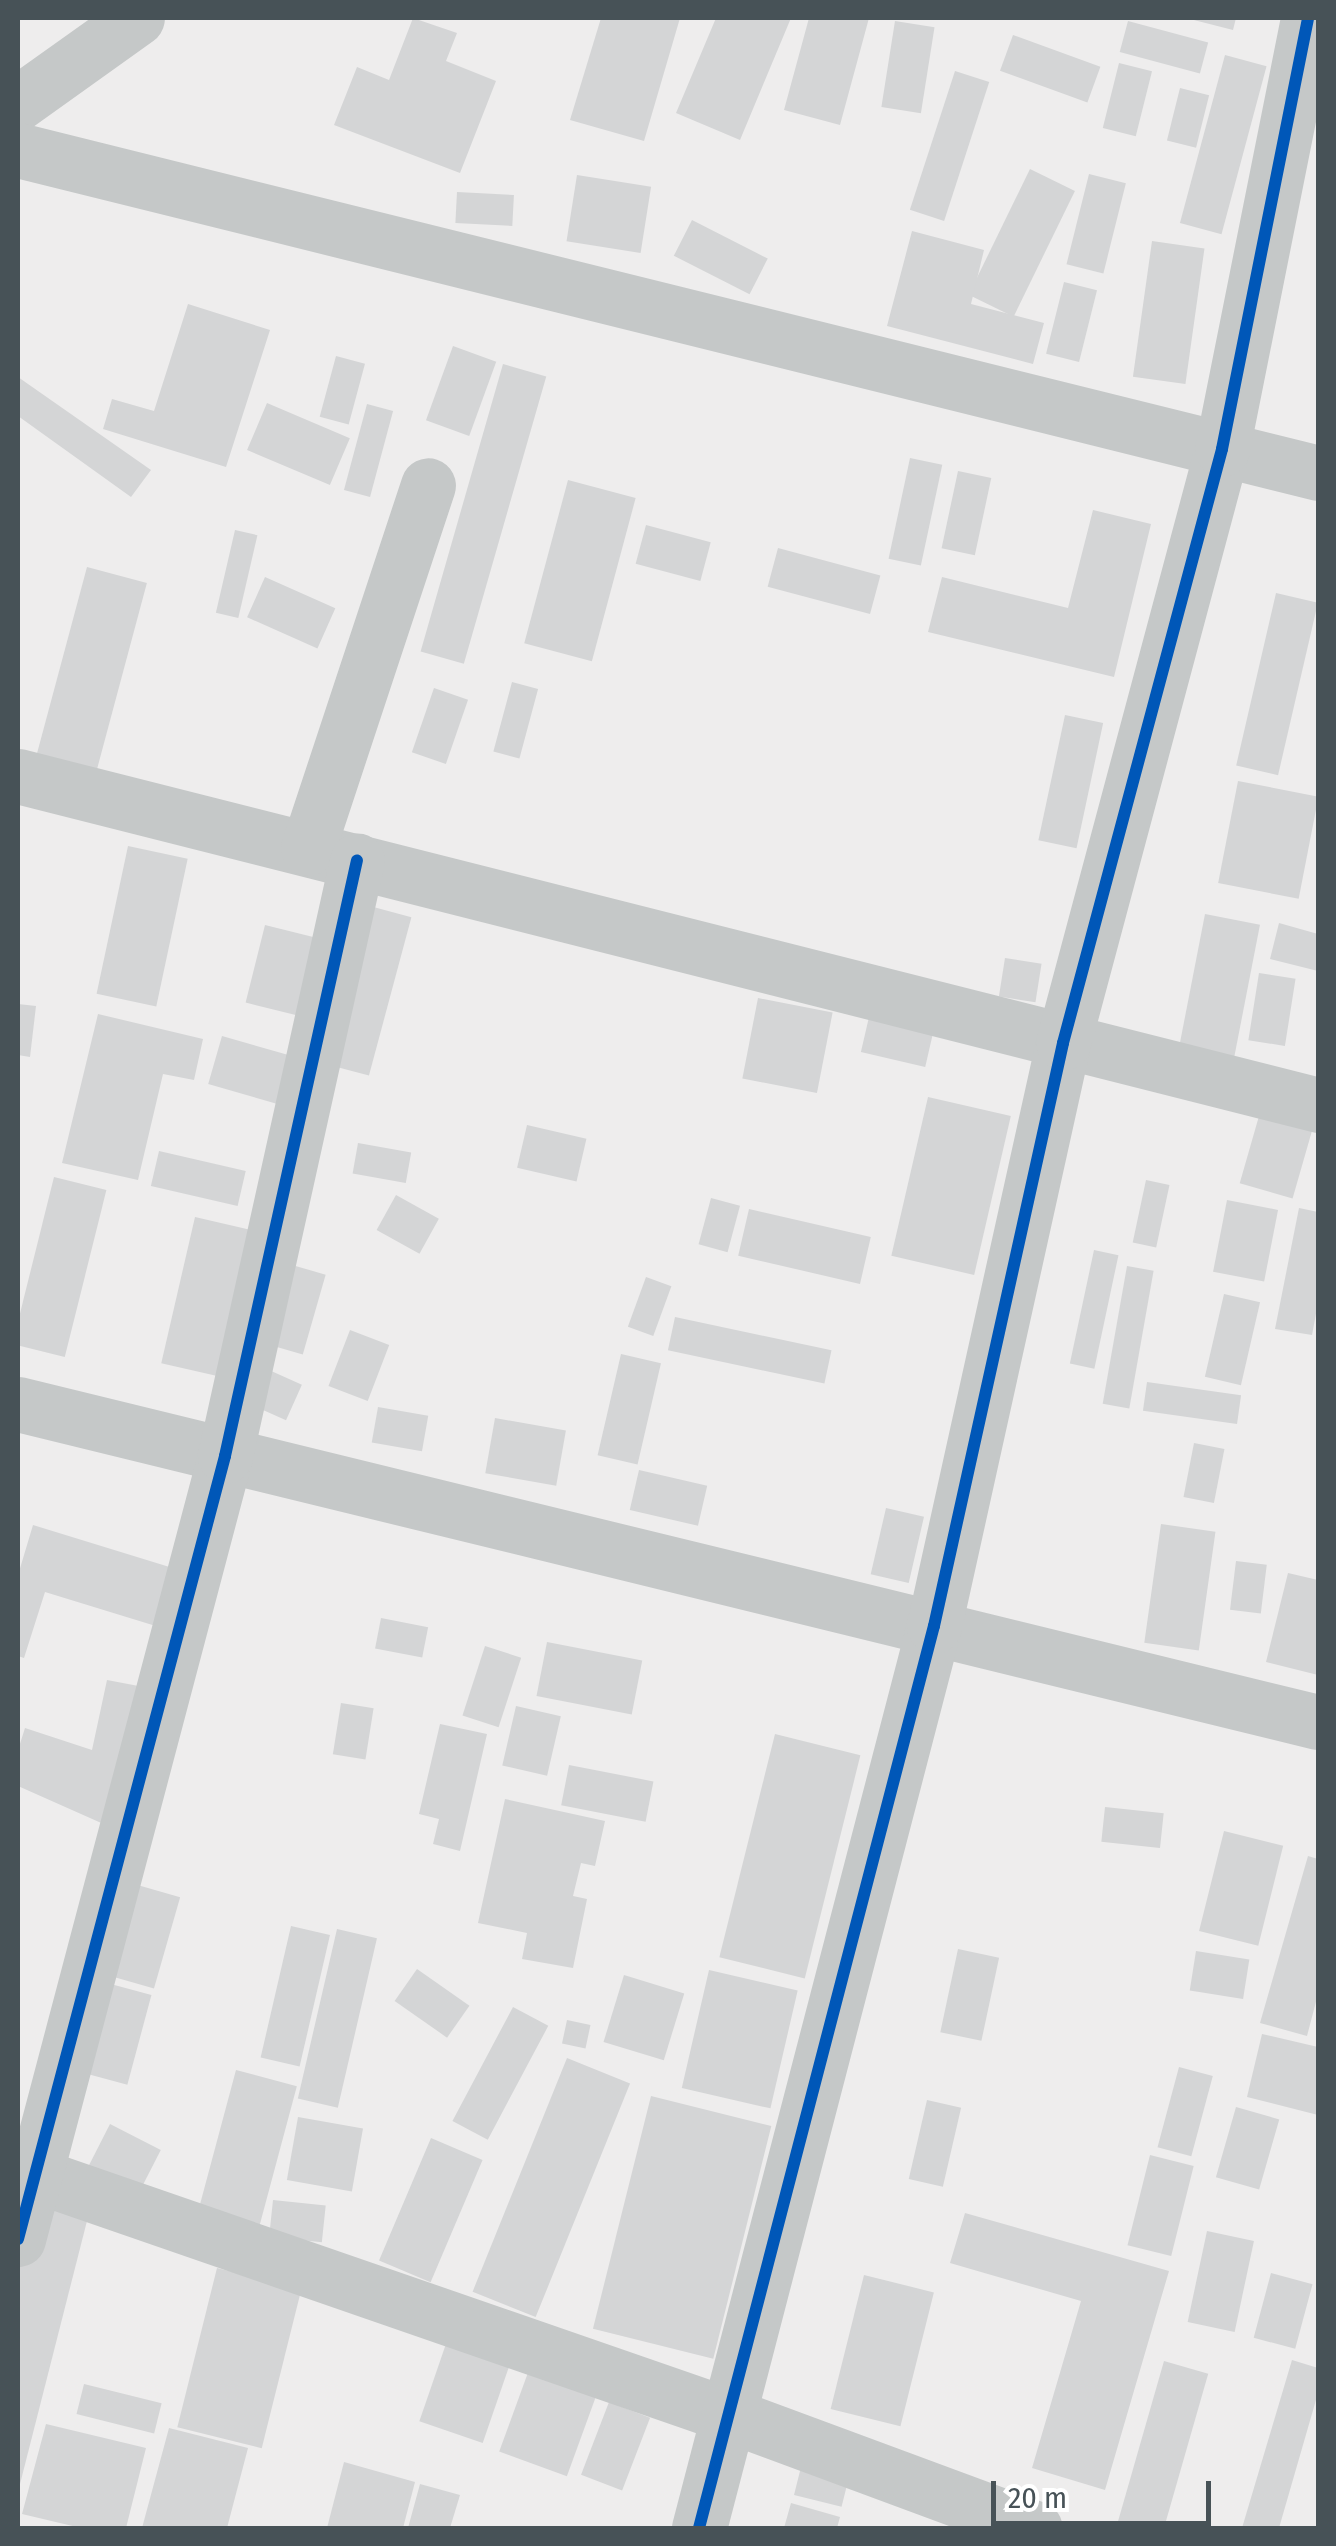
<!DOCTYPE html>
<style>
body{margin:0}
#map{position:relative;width:1336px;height:2546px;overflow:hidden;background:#eeeded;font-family:"Fira Sans Condensed",sans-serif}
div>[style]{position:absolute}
.building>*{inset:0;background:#d4d5d6;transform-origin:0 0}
.minor>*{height:55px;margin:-27.5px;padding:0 27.5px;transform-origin:27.5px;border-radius:27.5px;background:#c5c8c8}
.cycleway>*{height:12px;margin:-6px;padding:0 6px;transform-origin:6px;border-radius:6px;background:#0057b8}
span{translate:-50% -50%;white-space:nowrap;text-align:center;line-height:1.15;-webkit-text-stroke:10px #fff;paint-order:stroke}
.frame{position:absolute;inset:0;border:20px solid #475257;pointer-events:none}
.scale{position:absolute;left:991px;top:2481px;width:220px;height:45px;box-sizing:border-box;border:5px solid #475257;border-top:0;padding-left:12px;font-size:30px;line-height:35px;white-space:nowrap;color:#475257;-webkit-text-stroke:8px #fff;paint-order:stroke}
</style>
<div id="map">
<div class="building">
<div style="clip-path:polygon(413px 18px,457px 33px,446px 61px,496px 81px,460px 173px,334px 125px,357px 67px,389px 80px)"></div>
<div style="clip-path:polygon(601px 18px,680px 18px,644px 141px,570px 120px)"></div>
<div style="clip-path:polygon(716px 18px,791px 18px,740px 140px,676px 113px)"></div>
<div style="clip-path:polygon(809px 18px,869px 18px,840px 125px,784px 110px)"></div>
<div style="clip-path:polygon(1186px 18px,1236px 18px,1233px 30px)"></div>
<div style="left:895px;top:21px;width:40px;height:87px;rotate:9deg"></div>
<div style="left:1128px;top:21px;width:83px;height:32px;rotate:15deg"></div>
<div style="left:1013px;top:35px;width:93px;height:38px;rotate:20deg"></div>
<div style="left:1225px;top:55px;width:43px;height:174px;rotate:15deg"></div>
<div style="left:1119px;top:63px;width:34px;height:67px;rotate:14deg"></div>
<div style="left:955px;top:71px;width:36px;height:146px;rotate:18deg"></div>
<div style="left:1180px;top:88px;width:30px;height:54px;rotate:14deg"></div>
<div style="left:1030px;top:169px;width:50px;height:140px;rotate:26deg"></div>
<div style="left:1089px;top:174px;width:38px;height:93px;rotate:14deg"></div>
<div style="left:577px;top:175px;width:75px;height:67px;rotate:9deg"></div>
<div style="left:457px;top:192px;width:57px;height:31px;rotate:3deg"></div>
<div style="left:692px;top:220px;width:85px;height:40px;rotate:27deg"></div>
<div style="clip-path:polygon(912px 231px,984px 250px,971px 304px,1044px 323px,1033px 364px,887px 326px)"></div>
<div style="left:1152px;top:241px;width:53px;height:137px;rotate:8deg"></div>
<div style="left:1064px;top:282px;width:34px;height:74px;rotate:14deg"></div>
<div style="clip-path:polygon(188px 304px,270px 330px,226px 467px,103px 429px,112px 399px,154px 411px)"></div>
<div style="left:453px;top:346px;width:46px;height:79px;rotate:20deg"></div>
<div style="left:336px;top:356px;width:30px;height:63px;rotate:15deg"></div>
<div style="left:503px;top:364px;width:45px;height:299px;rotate:16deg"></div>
<div style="clip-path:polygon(18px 377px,151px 470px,131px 497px,18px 416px)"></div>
<div style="left:267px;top:403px;width:90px;height:51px;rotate:23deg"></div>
<div style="left:367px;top:404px;width:27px;height:89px;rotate:15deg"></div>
<div style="left:910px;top:458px;width:33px;height:103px;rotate:12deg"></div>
<div style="left:958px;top:471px;width:34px;height:79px;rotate:12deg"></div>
<div style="left:568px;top:480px;width:70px;height:169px;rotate:15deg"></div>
<div style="clip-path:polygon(1093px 510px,1151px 524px,1114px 677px,928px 632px,942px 577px,1068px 608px)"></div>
<div style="left:646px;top:525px;width:67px;height:40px;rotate:15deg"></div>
<div style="left:235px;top:530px;width:23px;height:85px;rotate:13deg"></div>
<div style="left:778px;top:548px;width:106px;height:40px;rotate:15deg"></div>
<div style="left:87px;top:567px;width:62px;height:202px;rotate:15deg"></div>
<div style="left:265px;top:577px;width:77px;height:44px;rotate:24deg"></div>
<div style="left:1276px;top:593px;width:43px;height:177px;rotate:13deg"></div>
<div style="left:512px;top:682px;width:27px;height:72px;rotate:15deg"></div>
<div style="left:434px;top:688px;width:36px;height:68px;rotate:19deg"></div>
<div style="left:1065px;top:715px;width:39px;height:128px;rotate:12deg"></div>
<div style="left:1238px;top:781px;width:82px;height:104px;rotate:11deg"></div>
<div style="left:128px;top:846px;width:61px;height:151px;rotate:12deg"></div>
<div style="left:366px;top:905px;width:47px;height:164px;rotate:15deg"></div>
<div style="left:1205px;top:914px;width:56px;height:145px;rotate:11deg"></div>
<div style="clip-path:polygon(1279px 923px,1318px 934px,1318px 971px,1270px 959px)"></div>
<div style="left:265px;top:925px;width:62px;height:80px;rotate:14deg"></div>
<div style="left:1005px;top:958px;width:37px;height:39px;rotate:9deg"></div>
<div style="left:1259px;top:973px;width:37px;height:68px;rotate:9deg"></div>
<div style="left:758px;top:998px;width:76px;height:82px;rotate:11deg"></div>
<div style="clip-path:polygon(18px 1004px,36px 1006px,30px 1057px,18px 1055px)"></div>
<div style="clip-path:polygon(98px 1014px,203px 1039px,194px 1080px,163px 1074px,138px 1180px,62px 1163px)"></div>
<div style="left:869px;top:1017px;width:66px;height:36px;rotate:13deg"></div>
<div style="left:222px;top:1036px;width:81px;height:50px;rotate:16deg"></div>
<div style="left:928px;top:1097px;width:85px;height:163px;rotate:13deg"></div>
<div style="left:1259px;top:1116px;width:55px;height:70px;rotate:16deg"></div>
<div style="left:527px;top:1125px;width:61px;height:44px;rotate:13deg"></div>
<div style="left:358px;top:1143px;width:54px;height:31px;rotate:10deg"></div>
<div style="left:159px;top:1151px;width:89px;height:36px;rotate:13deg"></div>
<div style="left:54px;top:1177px;width:54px;height:172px;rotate:14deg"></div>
<div style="left:1146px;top:1180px;width:24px;height:64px;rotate:12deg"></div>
<div style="left:396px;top:1195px;width:49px;height:40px;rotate:29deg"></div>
<div style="left:711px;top:1198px;width:30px;height:48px;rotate:15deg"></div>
<div style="left:1227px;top:1200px;width:52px;height:73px;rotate:11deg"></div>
<div style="clip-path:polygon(1299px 1208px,1318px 1212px,1318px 1303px,1312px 1335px,1275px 1329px)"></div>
<div style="left:749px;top:1209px;width:125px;height:48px;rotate:13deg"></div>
<div style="left:195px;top:1217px;width:62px;height:150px;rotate:13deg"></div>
<div style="left:1094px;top:1250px;width:25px;height:116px;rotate:12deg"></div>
<div style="left:292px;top:1265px;width:35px;height:83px;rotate:16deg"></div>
<div style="left:1127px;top:1266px;width:27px;height:140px;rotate:10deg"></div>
<div style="left:646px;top:1277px;width:27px;height:53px;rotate:20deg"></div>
<div style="left:1224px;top:1294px;width:37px;height:85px;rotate:13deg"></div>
<div style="left:675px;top:1317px;width:160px;height:34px;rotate:12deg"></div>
<div style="left:350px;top:1330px;width:42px;height:60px;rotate:21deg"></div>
<div style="left:621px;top:1354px;width:41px;height:104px;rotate:13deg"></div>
<div style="left:269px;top:1370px;width:36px;height:39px;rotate:24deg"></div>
<div style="left:1147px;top:1382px;width:95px;height:29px;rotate:8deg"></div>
<div style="left:378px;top:1407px;width:51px;height:36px;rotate:10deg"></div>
<div style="left:495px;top:1418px;width:72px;height:56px;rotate:10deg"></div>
<div style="left:1194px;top:1443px;width:31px;height:55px;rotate:11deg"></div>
<div style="left:639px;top:1470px;width:70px;height:41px;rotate:13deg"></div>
<div style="left:886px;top:1508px;width:39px;height:68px;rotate:13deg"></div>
<div style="left:1161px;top:1524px;width:55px;height:120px;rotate:8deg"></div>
<div style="clip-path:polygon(33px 1525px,176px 1569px,159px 1627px,45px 1592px,24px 1658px,18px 1656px,18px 1575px)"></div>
<div style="left:1236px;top:1561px;width:31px;height:49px;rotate:7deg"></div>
<div style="clip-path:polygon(1288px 1573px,1318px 1580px,1318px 1675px,1266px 1662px)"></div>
<div style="left:381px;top:1618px;width:48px;height:31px;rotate:11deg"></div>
<div style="left:547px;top:1642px;width:97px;height:55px;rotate:11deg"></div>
<div style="left:485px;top:1646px;width:38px;height:73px;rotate:18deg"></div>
<div style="clip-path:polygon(107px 1680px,149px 1688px,117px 1830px,18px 1786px,18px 1750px,25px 1728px,92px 1750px)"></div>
<div style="left:341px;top:1703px;width:33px;height:52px;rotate:9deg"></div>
<div style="left:516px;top:1706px;width:46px;height:61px;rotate:13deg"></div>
<div style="clip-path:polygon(440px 1724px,487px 1734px,460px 1851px,433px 1844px,439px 1819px,419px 1814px)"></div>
<div style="left:775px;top:1734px;width:88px;height:230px;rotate:14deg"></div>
<div style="left:569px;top:1765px;width:86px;height:41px;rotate:11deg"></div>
<div style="clip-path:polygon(505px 1799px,605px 1821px,595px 1866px,581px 1863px,573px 1896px,587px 1899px,573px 1968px,522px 1959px,527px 1933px,478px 1923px)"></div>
<div style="left:1105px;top:1807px;width:59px;height:35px;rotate:6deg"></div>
<div style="left:1224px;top:1831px;width:61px;height:103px;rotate:14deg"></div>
<div style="clip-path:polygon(1308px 1856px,1318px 1859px,1318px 1994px,1307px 2036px,1260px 2023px)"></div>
<div style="left:134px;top:1884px;width:48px;height:95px;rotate:16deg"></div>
<div style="left:291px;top:1926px;width:40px;height:135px;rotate:13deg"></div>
<div style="left:337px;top:1929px;width:41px;height:174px;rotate:13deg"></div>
<div style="left:958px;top:1949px;width:42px;height:85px;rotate:12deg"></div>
<div style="left:1196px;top:1951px;width:54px;height:40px;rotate:9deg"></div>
<div style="left:417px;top:1969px;width:64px;height:39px;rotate:35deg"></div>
<div style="left:709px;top:1970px;width:91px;height:121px;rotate:13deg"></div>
<div style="left:624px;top:1975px;width:63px;height:70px;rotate:17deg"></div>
<div style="left:107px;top:1983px;width:46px;height:93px;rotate:15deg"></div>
<div style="left:513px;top:2007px;width:40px;height:129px;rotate:28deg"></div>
<div style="left:567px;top:2020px;width:24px;height:24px;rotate:12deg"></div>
<div style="clip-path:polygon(1262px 2034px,1318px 2047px,1318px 2115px,1247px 2097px)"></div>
<div style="left:567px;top:2058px;width:68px;height:252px;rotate:22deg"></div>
<div style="left:1179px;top:2067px;width:35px;height:83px;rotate:15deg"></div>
<div style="left:236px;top:2070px;width:63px;height:148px;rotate:15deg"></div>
<div style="left:651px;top:2096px;width:124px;height:240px;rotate:14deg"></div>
<div style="left:927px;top:2100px;width:35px;height:81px;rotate:13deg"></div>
<div style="left:1236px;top:2107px;width:45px;height:73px;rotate:16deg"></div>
<div style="left:298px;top:2117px;width:66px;height:64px;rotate:10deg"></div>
<div style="left:110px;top:2124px;width:57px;height:51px;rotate:27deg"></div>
<div style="left:431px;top:2138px;width:56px;height:133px;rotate:23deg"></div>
<div style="left:1150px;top:2155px;width:45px;height:93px;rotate:14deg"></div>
<div style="left:273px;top:2200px;width:53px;height:37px;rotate:6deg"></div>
<div style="clip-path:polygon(36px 2203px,88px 2217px,19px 2488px,18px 2275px)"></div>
<div style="clip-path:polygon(965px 2213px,1169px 2271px,1105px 2490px,1032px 2468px,1081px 2301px,950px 2263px)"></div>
<div style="left:1207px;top:2231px;width:48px;height:93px;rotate:12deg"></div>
<div style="left:217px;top:2268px;width:87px;height:164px;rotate:14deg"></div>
<div style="left:1271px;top:2273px;width:43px;height:67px;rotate:15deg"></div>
<div style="left:864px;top:2275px;width:72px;height:138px;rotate:14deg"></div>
<div style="left:448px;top:2338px;width:67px;height:88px;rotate:19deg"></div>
<div style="clip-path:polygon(1292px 2360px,1318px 2368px,1318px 2393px,1279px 2528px,1242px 2528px)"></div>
<div style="left:1164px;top:2361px;width:46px;height:174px;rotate:16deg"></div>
<div style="left:530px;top:2367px;width:72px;height:90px;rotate:20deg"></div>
<div style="left:84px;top:2384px;width:80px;height:31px;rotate:14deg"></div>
<div style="left:609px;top:2402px;width:44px;height:78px;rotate:21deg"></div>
<div style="clip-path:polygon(46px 2424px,146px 2448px,126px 2528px,81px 2528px,22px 2514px)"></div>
<div style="clip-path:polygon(169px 2428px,248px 2448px,227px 2528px,142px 2528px)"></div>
<div style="clip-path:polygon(344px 2462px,415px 2482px,403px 2528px,327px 2528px)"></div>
<div style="left:802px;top:2463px;width:49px;height:33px;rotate:14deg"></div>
<div style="clip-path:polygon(420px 2484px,460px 2495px,450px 2528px,408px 2528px)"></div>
<div style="clip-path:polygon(791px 2503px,840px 2517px,837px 2528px,784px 2528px)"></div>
</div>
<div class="minor">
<div style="left:18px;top:103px;width:146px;rotate:-35.5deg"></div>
<div style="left:18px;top:150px;width:1340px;rotate:13.95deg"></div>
<div style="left:18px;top:776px;width:1341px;rotate:14.2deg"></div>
<div style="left:308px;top:848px;width:382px;rotate:-71.7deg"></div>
<div style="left:18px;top:1404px;width:1338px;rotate:13.75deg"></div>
<div style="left:18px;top:2169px;width:752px;rotate:19.09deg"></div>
<div style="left:729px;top:2415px;width:326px;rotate:20.3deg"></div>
<div style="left:18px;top:2239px;width:810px;rotate:-75.19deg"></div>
<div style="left:225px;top:1456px;width:610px;rotate:-77.51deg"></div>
<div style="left:699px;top:2528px;width:932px;rotate:-75.4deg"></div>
<div style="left:934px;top:1626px;width:597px;rotate:-77.52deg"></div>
<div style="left:1063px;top:1043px;width:615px;rotate:-75.01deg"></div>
<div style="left:1222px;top:449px;width:439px;rotate:-78.7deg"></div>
</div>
<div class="cycleway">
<div style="left:18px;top:2239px;width:810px;rotate:-75.19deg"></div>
<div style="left:225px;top:1456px;width:610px;rotate:-77.51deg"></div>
<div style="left:699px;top:2528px;width:932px;rotate:-75.4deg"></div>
<div style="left:934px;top:1626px;width:597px;rotate:-77.52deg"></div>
<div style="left:1063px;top:1043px;width:615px;rotate:-75.01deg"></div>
<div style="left:1222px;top:449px;width:439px;rotate:-78.7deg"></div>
</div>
<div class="frame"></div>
<div class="scale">20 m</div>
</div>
